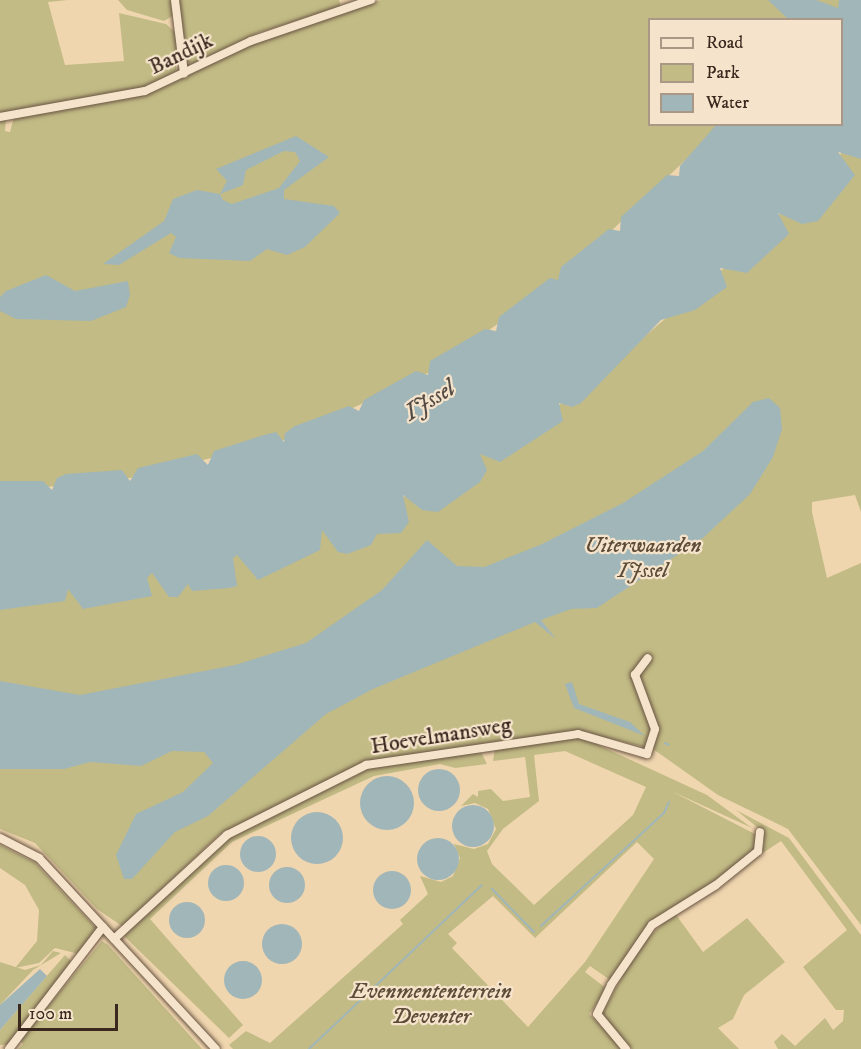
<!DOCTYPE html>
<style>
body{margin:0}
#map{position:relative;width:861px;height:1049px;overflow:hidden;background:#f0d6af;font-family:"IM FELL DW Pica",serif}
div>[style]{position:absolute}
.green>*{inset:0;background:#c2bb85}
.water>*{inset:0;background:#a1b6b8}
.round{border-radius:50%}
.stream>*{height:2px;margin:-1px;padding:0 1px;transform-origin:1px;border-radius:1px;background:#a1b6b8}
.roads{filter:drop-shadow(0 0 2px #685342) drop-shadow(0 0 2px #685342)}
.minor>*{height:8px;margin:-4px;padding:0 4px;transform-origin:4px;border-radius:4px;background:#f5e4cb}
span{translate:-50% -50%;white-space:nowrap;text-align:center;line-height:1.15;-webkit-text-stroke:4.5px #f5e4cb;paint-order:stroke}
.street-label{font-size:22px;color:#3a271e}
.park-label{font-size:22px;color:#5c4c38;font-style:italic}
.water-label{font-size:24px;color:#544b44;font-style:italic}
.legend{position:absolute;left:648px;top:18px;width:195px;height:108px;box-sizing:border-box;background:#f5e4cb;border:2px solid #aa9886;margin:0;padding:8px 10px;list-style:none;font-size:18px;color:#3a271e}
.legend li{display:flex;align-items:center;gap:12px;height:30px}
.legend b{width:30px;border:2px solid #aa9886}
.scale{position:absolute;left:18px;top:1004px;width:100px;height:27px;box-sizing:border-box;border:3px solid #3a271e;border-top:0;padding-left:8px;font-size:18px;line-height:21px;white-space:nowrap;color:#3a271e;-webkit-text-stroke:4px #f5e4cb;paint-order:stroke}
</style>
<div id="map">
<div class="green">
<div style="clip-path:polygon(0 0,68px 0,48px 2px,65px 65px,124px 61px,119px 13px,166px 24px,176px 33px,176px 71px,143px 89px,0 114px)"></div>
<div style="clip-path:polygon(118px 0,172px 0,174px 15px,164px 21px,127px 10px)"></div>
<div style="clip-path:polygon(177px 0,339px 0,341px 7px,257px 33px,192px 64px,184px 59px)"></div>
<div style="clip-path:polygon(381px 0,850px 0,827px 19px,650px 20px,650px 124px,722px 125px,560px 280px,428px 373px,284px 440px,130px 478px,0 492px,0 120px,6px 119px,5px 131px,10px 132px,14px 117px,111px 101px,247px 45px)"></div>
<div style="clip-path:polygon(861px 134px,861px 512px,855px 495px,812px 502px,812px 512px,827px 578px,861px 563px,861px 925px,788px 829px,718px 795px,653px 749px,586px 733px,363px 763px,220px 834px,122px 926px,97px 909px,35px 843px,0 829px,0 592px,66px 590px,153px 572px,322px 530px,405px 496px,562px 403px,623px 355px,723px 269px)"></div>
<div style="clip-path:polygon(evenodd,581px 737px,707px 795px,752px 828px,671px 791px,757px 835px,759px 847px,709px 889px,649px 925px,610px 980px,590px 966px,585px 972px,607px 989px,589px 1014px,623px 1049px,233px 1049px,229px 1045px,246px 1031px,270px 1043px,403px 924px,400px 920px,428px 894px,420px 876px,441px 882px,453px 876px,460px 858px,454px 844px,474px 849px,488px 844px,496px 829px,488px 809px,475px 803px,461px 806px,473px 794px,478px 797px,478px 791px,491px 789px,503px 801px,530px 797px,525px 757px,493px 761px,495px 748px,581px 737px,565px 751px,646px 787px,633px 815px,534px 905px,492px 864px,487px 851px,503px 829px,539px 801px,534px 755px,565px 751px,581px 737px,637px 842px,654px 859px,585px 962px,528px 1027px,452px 948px,457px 943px,448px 934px,493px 896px,535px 938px,637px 842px)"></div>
<div style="clip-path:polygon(480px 750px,487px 764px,455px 768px,440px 764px,374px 776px,232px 842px,150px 919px,243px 1025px,229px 1038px,123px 935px,219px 843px,365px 768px)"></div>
<div style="clip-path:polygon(736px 810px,789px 838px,861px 935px,861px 1049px,778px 1049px,774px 1042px,782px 1034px,795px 1046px,825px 1018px,833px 1030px,843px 1021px,844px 1010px,836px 1010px,803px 967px,847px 930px,781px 841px,758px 856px,764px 844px,762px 831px)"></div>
<div style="clip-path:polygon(0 845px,34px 862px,96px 928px,79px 954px,55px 948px,39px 963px,15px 968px,37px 941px,39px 910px,25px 885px,0 868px)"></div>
<div style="clip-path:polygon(674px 912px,703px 952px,747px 918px,785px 962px,744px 995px,733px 1019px,718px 1028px,739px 1049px,632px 1049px,602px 1014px,637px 949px)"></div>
<div style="clip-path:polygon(102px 941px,108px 945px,202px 1049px,18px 1049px,23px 1044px,20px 1040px)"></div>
<div style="clip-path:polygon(53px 951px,61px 953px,33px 970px,0 1005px,0 962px,25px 970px,41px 965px)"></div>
<div style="clip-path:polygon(65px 955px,73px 963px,10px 1044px,0 1045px,0 1030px)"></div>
</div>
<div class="water">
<div style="clip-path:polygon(768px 0,816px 0,838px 8px,839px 0,861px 0,861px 159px,838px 152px,855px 175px,818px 221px,802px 224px,778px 213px,789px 234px,747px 273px,720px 268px,727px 287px,695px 310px,661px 320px,581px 403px,572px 407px,559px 403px,563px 421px,500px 462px,480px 454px,487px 470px,480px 482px,438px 512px,422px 510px,403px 495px,409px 522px,401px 533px,377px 534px,371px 545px,347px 554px,338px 552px,322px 530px,320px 550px,258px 580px,237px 555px,233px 558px,237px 586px,230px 588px,192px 591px,188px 584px,178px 597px,169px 597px,152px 573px,147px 578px,152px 596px,83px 609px,68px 589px,65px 601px,0 610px,0 481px,43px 481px,52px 490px,57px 478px,66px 474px,122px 470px,130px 481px,138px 468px,197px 454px,208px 465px,214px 451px,264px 435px,276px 432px,284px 442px,285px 433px,295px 426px,349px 406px,359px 411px,364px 400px,416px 371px,428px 375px,430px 361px,485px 329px,496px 331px,499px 317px,550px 278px,558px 280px,561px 267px,609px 229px,620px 231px,621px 217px,667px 175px,679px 176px,680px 166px,716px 125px,842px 124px,842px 20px,788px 19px)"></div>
<div style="clip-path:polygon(evenodd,296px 136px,329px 157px,284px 190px,284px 199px,334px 206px,340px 213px,305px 247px,287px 255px,267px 249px,250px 261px,179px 258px,169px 253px,176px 237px,171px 233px,119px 265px,103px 264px,164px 221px,173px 199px,197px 190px,220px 194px,227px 181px,216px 169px,296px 136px,284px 151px,295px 152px,300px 161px,279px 188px,232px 204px,223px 200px,220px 194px,243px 185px,246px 170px,284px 151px)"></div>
<div style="clip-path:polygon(46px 275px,75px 291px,128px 281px,130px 295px,126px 307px,91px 321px,16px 319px,0 311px,0 297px,6px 291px)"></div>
<div style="clip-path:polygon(769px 398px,780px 408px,782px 429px,773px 457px,750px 494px,703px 538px,597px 608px,571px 609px,541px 620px,556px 639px,535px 622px,373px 689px,326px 714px,208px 816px,175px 832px,132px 879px,124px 879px,116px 855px,136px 814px,183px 792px,213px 763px,204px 752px,172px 751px,141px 766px,90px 762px,64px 769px,0 769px,0 681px,80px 695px,235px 665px,306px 643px,382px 590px,427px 540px,457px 566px,484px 567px,540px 545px,623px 503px,703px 451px,753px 402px)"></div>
<div style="clip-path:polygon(572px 682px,579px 704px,630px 722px,645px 736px,574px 708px,565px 684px)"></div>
<div class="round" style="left:418px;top:769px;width:42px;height:42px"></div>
<div class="round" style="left:360px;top:776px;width:54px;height:54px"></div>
<div class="round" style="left:452px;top:805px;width:42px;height:42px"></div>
<div class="round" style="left:291px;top:812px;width:52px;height:52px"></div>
<div class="round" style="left:240px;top:836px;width:36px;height:36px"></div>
<div class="round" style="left:417px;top:838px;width:42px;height:42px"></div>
<div class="round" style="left:208px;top:865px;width:36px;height:36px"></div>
<div class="round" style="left:269px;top:867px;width:36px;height:36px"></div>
<div class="round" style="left:373px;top:871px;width:38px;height:38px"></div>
<div class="round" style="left:169px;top:902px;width:36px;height:36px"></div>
<div class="round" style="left:262px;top:924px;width:40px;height:40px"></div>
<div class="round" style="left:224px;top:961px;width:38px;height:38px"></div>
<div style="clip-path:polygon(40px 969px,47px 976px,0 1030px,0 1005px)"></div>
</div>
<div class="stream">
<div style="left:665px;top:743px;width:4px;rotate:27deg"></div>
<div style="left:492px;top:889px;width:60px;rotate:45.7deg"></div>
<div style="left:541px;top:926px;width:167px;rotate:-42.6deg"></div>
<div style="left:664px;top:813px;width:12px;rotate:-66deg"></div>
<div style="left:309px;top:1049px;width:238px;rotate:-43.5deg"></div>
</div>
<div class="roads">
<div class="minor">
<div style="left:175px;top:0;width:74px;rotate:83deg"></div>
<div style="left:0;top:117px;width:147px;rotate:-10.2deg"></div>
<div style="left:145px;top:91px;width:117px;rotate:-25.3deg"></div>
<div style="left:251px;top:41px;width:127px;rotate:-18.9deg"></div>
<div style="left:0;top:838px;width:44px;rotate:27.1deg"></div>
<div style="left:39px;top:858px;width:260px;rotate:47.2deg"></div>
<div style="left:114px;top:939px;width:154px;rotate:-42.6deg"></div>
<div style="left:227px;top:835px;width:156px;rotate:-26.7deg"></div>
<div style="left:366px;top:765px;width:214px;rotate:-8.3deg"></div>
<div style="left:578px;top:734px;width:72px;rotate:16.2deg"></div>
<div style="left:647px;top:754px;width:26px;rotate:-72deg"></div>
<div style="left:655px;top:729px;width:58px;rotate:-110.3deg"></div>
<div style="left:635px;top:675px;width:21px;rotate:-53deg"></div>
<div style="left:9px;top:1049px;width:154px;rotate:-52.4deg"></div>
<div style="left:626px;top:1049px;width:45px;rotate:-129.6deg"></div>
<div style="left:597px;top:1014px;width:32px;rotate:-64deg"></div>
<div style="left:611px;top:985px;width:73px;rotate:-55.7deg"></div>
<div style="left:652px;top:925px;width:75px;rotate:-32deg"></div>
<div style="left:716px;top:885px;width:54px;rotate:-39deg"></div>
<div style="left:758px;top:851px;width:19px;rotate:-84deg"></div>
</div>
</div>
<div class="street-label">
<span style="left:181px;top:54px;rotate:-26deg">Bandijk</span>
<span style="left:441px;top:736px;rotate:-9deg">Hoevelmansweg</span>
</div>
<div class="park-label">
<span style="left:643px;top:558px">Uiterwaarden<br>IJssel</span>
<span style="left:431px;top:1004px">Evenmententerrein<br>Deventer</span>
</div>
<div class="water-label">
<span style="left:430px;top:401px;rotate:-32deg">IJssel</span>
</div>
<ul class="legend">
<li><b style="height:8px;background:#f5e4cb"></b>Road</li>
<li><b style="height:16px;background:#c2bb85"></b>Park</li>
<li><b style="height:16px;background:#a1b6b8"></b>Water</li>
</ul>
<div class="scale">100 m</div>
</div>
